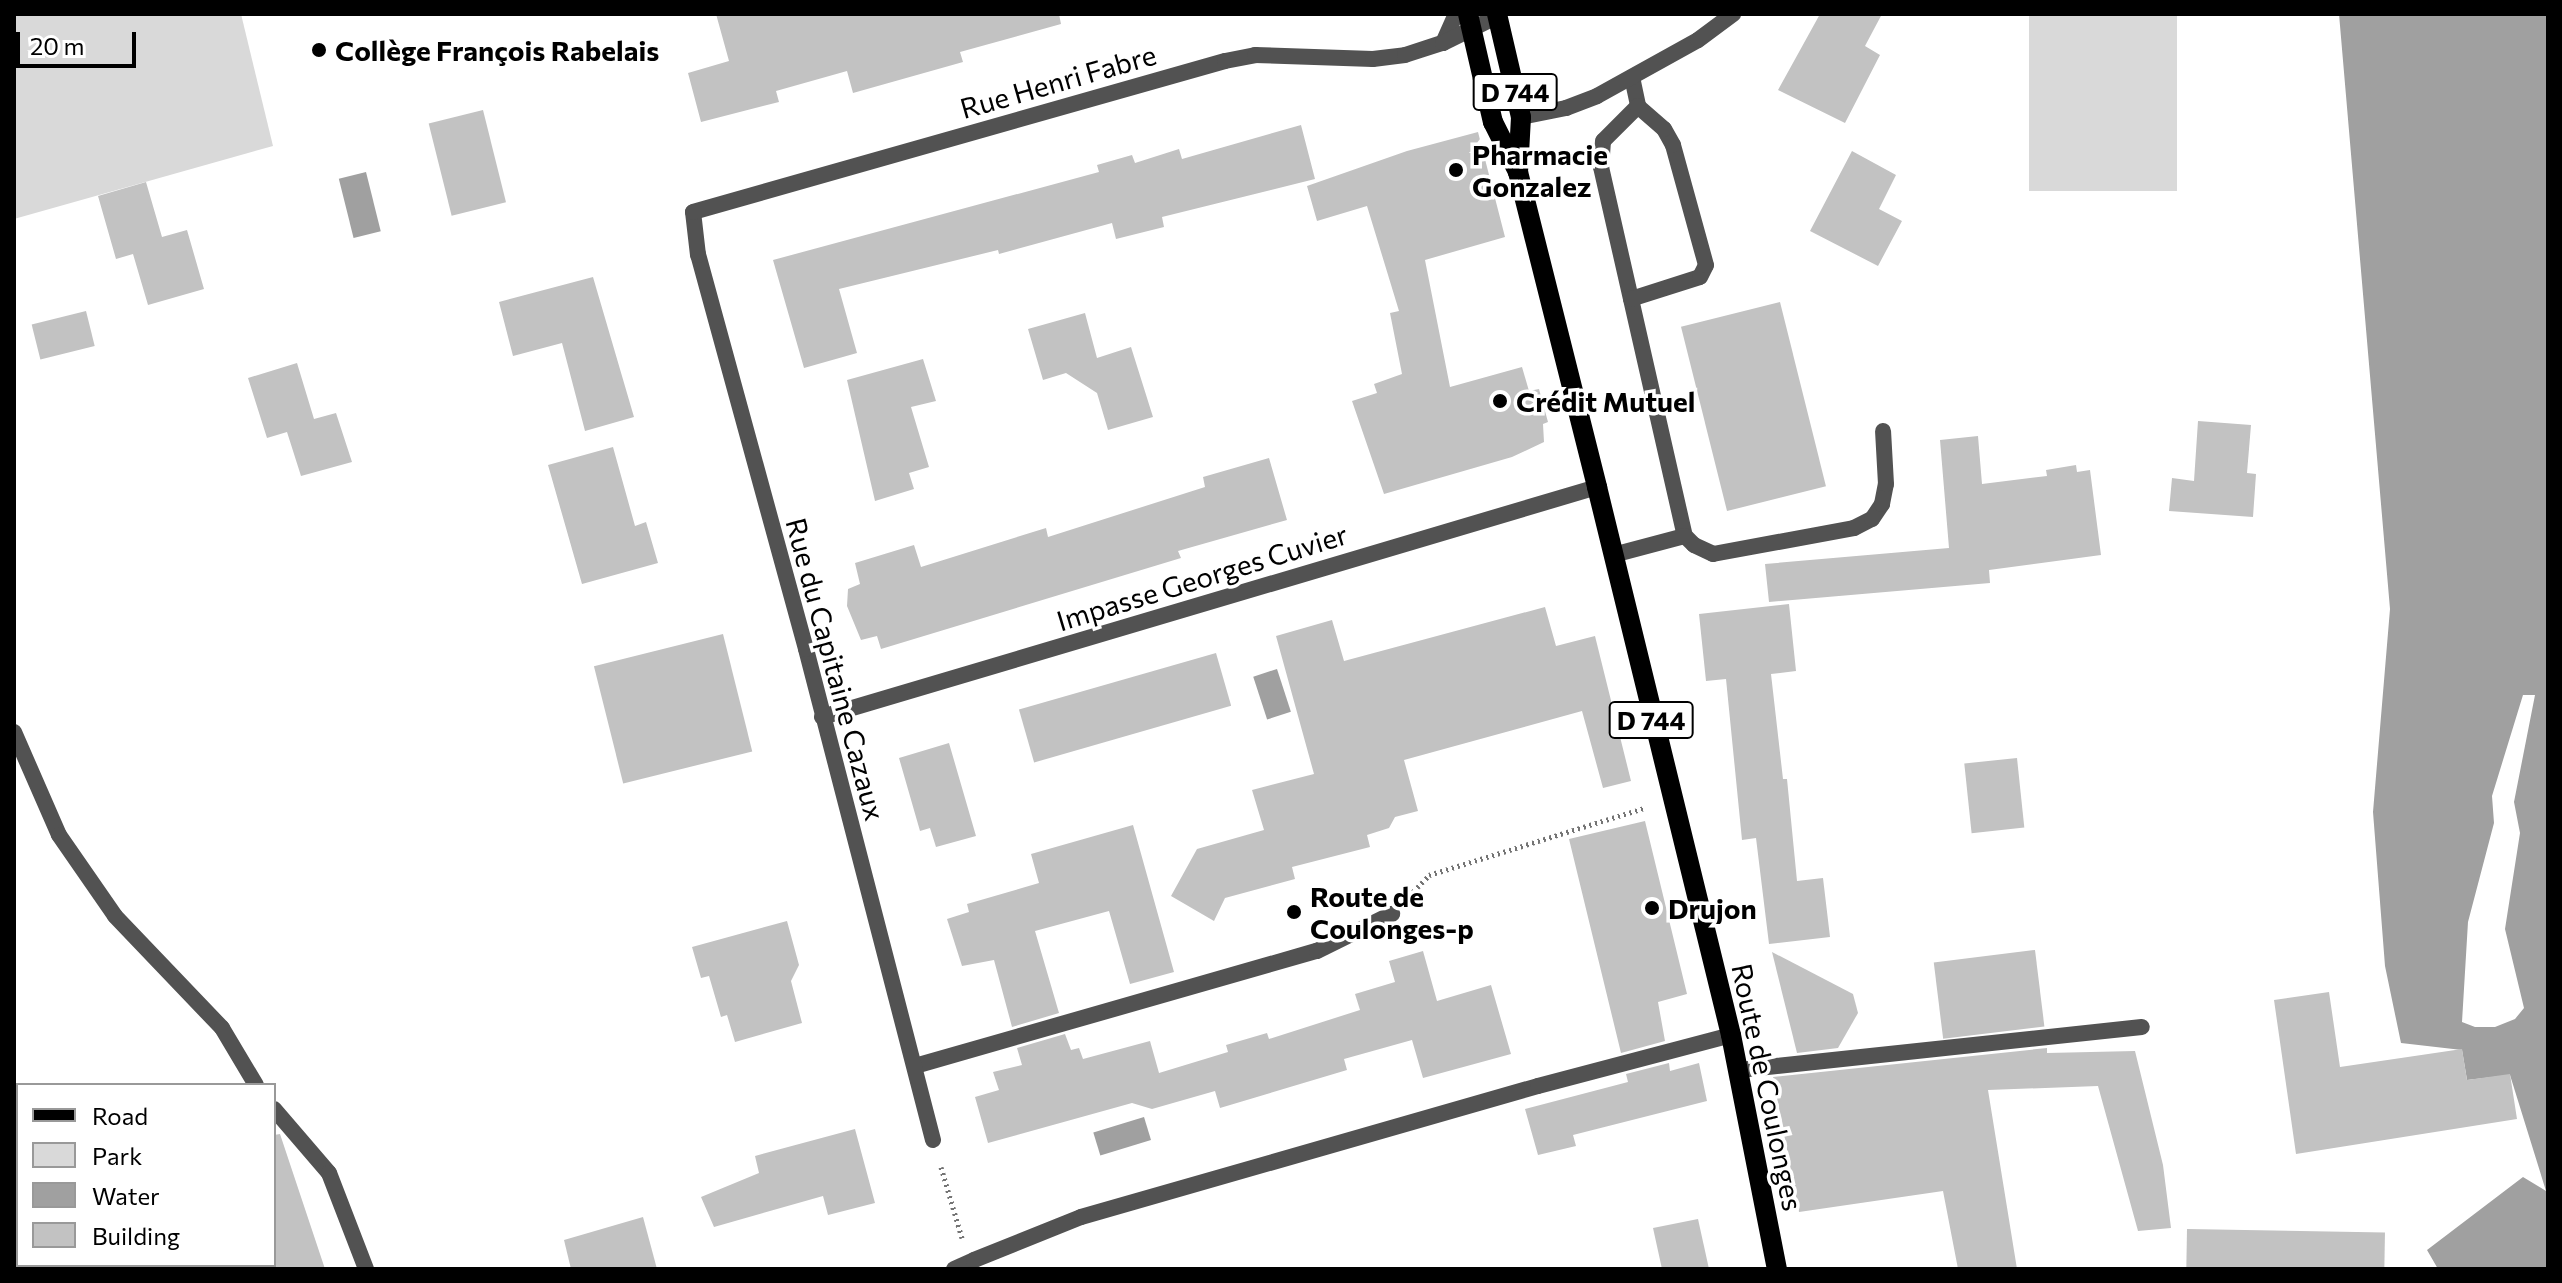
<!DOCTYPE html>
<meta charset="utf-8">
<style>
body{margin:0}
#map{position:relative;width:2562px;height:1283px;overflow:hidden;background:#fff;font-family:Commissioner,sans-serif}
div>[style]{position:absolute}
.green>*{inset:0;background:#d9d9d9;transform-origin:0 0}
.water>*{inset:0;background:#a0a0a0;transform-origin:0 0}
.building>*{inset:0;background:#c2c2c2;transform-origin:0 0}
.path>*{height:5px;margin-top:-2.5px;transform-origin:0;background:repeating-linear-gradient(90deg,#747474 0 2px,transparent 0 6px)}
.service>*{height:16px;margin:-8px;padding:0 8px;transform-origin:8px;border-radius:8px;background:#525252}
.minor>*{height:16px;margin:-8px;padding:0 8px;transform-origin:8px;border-radius:8px;background:#525252}
.primary>*{height:20px;margin:-10px;padding:0 10px;transform-origin:10px;border-radius:10px;background:#000}
.dots>*{width:22px;height:22px;translate:-50% -50%;box-sizing:border-box;border:4px solid #fff;border-radius:50%}
span{translate:-50% -50%;white-space:nowrap;text-align:center;line-height:1.15;-webkit-text-stroke:7px #fff;paint-order:stroke}
.shield-label span{padding:2px 6px;background:#fff;border:2px solid;border-radius:6px;-webkit-text-stroke-width:0}
.shield-label{font-size:26px;color:#000;font-weight:700}
.poi-label{font-size:28px;color:#000;font-weight:700}
.left{translate:0 -50%;text-align:left}
.street-label{font-size:28px;color:#000}
.frame{position:absolute;inset:0;border:16px solid #000;pointer-events:none}
.legend{position:absolute;left:16px;top:1083px;width:260px;height:184px;box-sizing:border-box;background:#fff;border:2px solid #999;margin:0;padding:10px 14px;list-style:none;font-size:24px;color:#000}
.legend li{display:flex;align-items:center;gap:16px;height:40px}
.legend b{width:40px;border:2px solid #999}
.scale{position:absolute;left:16px;top:32px;width:120px;height:36px;box-sizing:border-box;border:4px solid #000;border-top:0;padding-left:10px;font-size:24px;line-height:28px;white-space:nowrap;color:#000;-webkit-text-stroke:6px #fff;paint-order:stroke}
</style>
<div id="map">
<div class="green">
<div style="clip-path:polygon(14px 14px,241px 14px,273px 146px,14px 219px)"></div>
<div style="left:2029px;top:14px;width:148px;height:177px"></div>
</div>
<div class="water">
<div style="clip-path:polygon(evenodd,2339px 14px,2548px 14px,2548px 1269px,2438px 1269px,2427px 1250px,2523px 1177px,2546px 1191px,2510px 1075px,2467px 1080px,2462px 1050px,2401px 1043px,2385px 966px,2373px 812px,2390px 609px,2339px 14px,2523px 695px,2535px 695px,2514px 802px,2520px 833px,2505px 929px,2524px 1008px,2515px 1019px,2495px 1027px,2475px 1027px,2462px 1022px,2468px 922px,2494px 823px,2492px 796px,2523px 695px)"></div>
<div style="left:366px;top:172px;width:61px;height:28px;rotate:76deg"></div>
<div style="left:1277px;top:669px;width:45px;height:25px;rotate:72deg"></div>
<div style="left:1144px;top:1117px;width:24px;height:53px;rotate:73deg"></div>
</div>
<div class="building">
<div style="clip-path:polygon(716px 14px,1059px 14px,1061px 24px,960px 52px,963px 62px,853px 93px,847px 71px,776px 91px,779px 102px,701px 122px,688px 73px,729px 61px)"></div>
<div style="clip-path:polygon(1820px 14px,1882px 14px,1865px 46px,1880px 55px,1845px 123px,1778px 90px)"></div>
<div style="left:483px;top:110px;width:95px;height:56px;rotate:76deg"></div>
<div style="clip-path:polygon(1301px 125px,1315px 179px,1162px 217px,1164px 227px,1116px 239px,1112px 223px,999px 254px,998px 250px,839px 289px,857px 353px,804px 368px,773px 260px,1099px 172px,1097px 165px,1132px 155px,1135px 163px,1179px 149px,1182px 159px)"></div>
<div style="clip-path:polygon(1478px 132px,1505px 237px,1425px 260px,1450px 387px,1522px 367px,1529px 391px,1539px 389px,1548px 422px,1543px 424px,1544px 442px,1512px 457px,1384px 494px,1352px 401px,1377px 393px,1374px 384px,1402px 374px,1390px 313px,1399px 311px,1367px 206px,1317px 221px,1307px 186px,1407px 151px)"></div>
<div style="clip-path:polygon(1852px 151px,1896px 175px,1879px 209px,1902px 221px,1878px 266px,1810px 231px)"></div>
<div style="clip-path:polygon(146px 182px,162px 237px,187px 230px,204px 289px,148px 305px,133px 254px,116px 259px,98px 196px)"></div>
<div style="clip-path:polygon(593px 277px,634px 417px,585px 431px,562px 343px,513px 356px,499px 302px)"></div>
<div style="left:1780px;top:302px;width:190px;height:102px;rotate:76deg"></div>
<div style="left:86px;top:311px;width:36px;height:56px;rotate:76deg"></div>
<div style="clip-path:polygon(1085px 313px,1097px 358px,1131px 347px,1153px 417px,1108px 430px,1097px 393px,1066px 373px,1043px 380px,1028px 329px)"></div>
<div style="clip-path:polygon(923px 359px,936px 401px,911px 407px,929px 467px,909px 473px,914px 489px,875px 501px,847px 380px)"></div>
<div style="clip-path:polygon(297px 363px,314px 419px,336px 413px,352px 462px,301px 476px,287px 432px,267px 438px,248px 378px)"></div>
<div style="clip-path:polygon(2198px 421px,2251px 425px,2247px 473px,2256px 474px,2253px 517px,2169px 511px,2172px 478px,2194px 481px)"></div>
<div style="clip-path:polygon(1978px 436px,1982px 484px,2047px 476px,2046px 470px,2076px 465px,2077px 472px,2090px 470px,2101px 555px,1989px 570px,1990px 583px,1769px 602px,1765px 564px,1949px 548px,1940px 440px)"></div>
<div style="clip-path:polygon(613px 447px,635px 526px,646px 522px,658px 563px,582px 584px,548px 465px)"></div>
<div style="clip-path:polygon(1269px 458px,1287px 520px,1178px 551px,1181px 558px,881px 649px,877px 636px,861px 640px,847px 606px,848px 589px,860px 584px,855px 563px,914px 545px,921px 567px,1046px 528px,1048px 537px,1205px 487px,1203px 477px)"></div>
<div style="clip-path:polygon(1789px 604px,1796px 671px,1771px 674px,1783px 779px,1787px 779px,1797px 881px,1823px 878px,1830px 937px,1769px 944px,1756px 838px,1742px 840px,1726px 679px,1706px 681px,1699px 614px)"></div>
<div style="clip-path:polygon(1545px 607px,1556px 646px,1595px 636px,1631px 781px,1603px 788px,1582px 711px,1404px 760px,1418px 811px,1395px 817px,1389px 828px,1367px 835px,1370px 847px,1292px 867px,1295px 879px,1225px 898px,1214px 921px,1171px 896px,1197px 849px,1264px 830px,1252px 790px,1314px 774px,1276px 636px,1332px 620px,1344px 661px)"></div>
<div style="left:723px;top:634px;width:121px;height:133px;rotate:76deg"></div>
<div style="left:1216px;top:653px;width:55px;height:205px;rotate:74deg"></div>
<div style="clip-path:polygon(949px 743px,976px 836px,936px 847px,930px 828px,920px 831px,899px 758px)"></div>
<div style="left:2017px;top:758px;width:70px;height:53px;rotate:84deg"></div>
<div style="clip-path:polygon(1645px 821px,1687px 994px,1658px 1002px,1665px 1041px,1621px 1053px,1569px 839px)"></div>
<div style="clip-path:polygon(1133px 825px,1174px 972px,1130px 984px,1109px 911px,1035px 931px,1059px 1013px,1012px 1027px,994px 960px,962px 966px,947px 919px,969px 912px,967px 904px,1039px 883px,1031px 854px)"></div>
<div style="clip-path:polygon(787px 921px,799px 965px,791px 981px,802px 1023px,735px 1042px,727px 1015px,721px 1017px,709px 976px,701px 978px,692px 947px)"></div>
<div style="left:2035px;top:950px;width:77px;height:102px;rotate:83deg"></div>
<div style="clip-path:polygon(1423px 951px,1437px 1001px,1491px 985px,1511px 1054px,1423px 1078px,1412px 1040px,1344px 1059px,1347px 1070px,1220px 1108px,1215px 1091px,1152px 1109px,1132px 1103px,988px 1143px,975px 1097px,999px 1090px,993px 1072px,1022px 1065px,1017px 1048px,1065px 1034px,1071px 1050px,1079px 1048px,1083px 1059px,1150px 1041px,1159px 1073px,1228px 1052px,1226px 1045px,1267px 1033px,1269px 1039px,1360px 1010px,1355px 994px,1395px 982px,1389px 961px)"></div>
<div style="clip-path:polygon(1772px 952px,1853px 994px,1858px 1013px,1838px 1048px,1797px 1053px)"></div>
<div style="clip-path:polygon(2329px 992px,2340px 1067px,2462px 1049px,2467px 1080px,2510px 1074px,2517px 1119px,2296px 1154px,2274px 1000px)"></div>
<div style="clip-path:polygon(2047px 1048px,2047px 1053px,2135px 1051px,2163px 1165px,2171px 1228px,2138px 1231px,2098px 1086px,1988px 1090px,2017px 1269px,1958px 1269px,1943px 1191px,1799px 1212px,1773px 1077px)"></div>
<div style="clip-path:polygon(1669px 1063px,1670px 1071px,1699px 1063px,1707px 1101px,1573px 1135px,1576px 1146px,1538px 1155px,1525px 1109px,1628px 1082px,1626px 1074px)"></div>
<div style="clip-path:polygon(855px 1129px,875px 1203px,828px 1215px,823px 1196px,714px 1227px,701px 1197px,759px 1173px,755px 1156px)"></div>
<div style="clip-path:polygon(280px 1134px,325px 1269px,274px 1269px,274px 1135px)"></div>
<div style="clip-path:polygon(643px 1217px,657px 1269px,571px 1269px,564px 1240px)"></div>
<div style="clip-path:polygon(1698px 1219px,1709px 1269px,1662px 1269px,1653px 1228px)"></div>
<div style="left:2187px;top:1229px;width:198px;height:40px;rotate:1deg"></div>
</div>
<div class="path">
<div style="left:1409px;top:896px;width:29px;rotate:-46deg"></div>
<div style="left:1429px;top:875px;width:225px;rotate:-17.3deg"></div>
<div style="left:941px;top:1167px;width:74px;rotate:73.5deg"></div>
</div>
<div class="service">
<div style="left:1632px;top:77px;width:30px;rotate:78deg"></div>
<div style="left:1638px;top:106px;width:49px;rotate:135deg"></div>
<div style="left:1603px;top:141px;width:26px;rotate:94deg"></div>
<div style="left:1601px;top:167px;width:378px;rotate:77.2deg"></div>
<div style="left:1685px;top:536px;width:13px;rotate:45deg"></div>
<div style="left:1694px;top:545px;width:21px;rotate:25deg"></div>
<div style="left:1713px;top:554px;width:143px;rotate:-10.4deg"></div>
<div style="left:1854px;top:528px;width:20px;rotate:-27deg"></div>
<div style="left:1872px;top:519px;width:18px;rotate:-56deg"></div>
<div style="left:1882px;top:504px;width:20px;rotate:-79deg"></div>
<div style="left:1886px;top:484px;width:53px;rotate:-93.2deg"></div>
<div style="left:1521px;top:117px;width:46px;rotate:-11.3deg"></div>
<div style="left:1566px;top:108px;width:33px;rotate:-21deg"></div>
<div style="left:1597px;top:96px;width:115px;rotate:-29deg"></div>
<div style="left:1698px;top:40px;width:44px;rotate:-36.6deg"></div>
<div style="left:1631px;top:299px;width:72px;rotate:-17.7deg"></div>
<div style="left:1700px;top:277px;width:13px;rotate:-63deg"></div>
<div style="left:1706px;top:265px;width:124px;rotate:-105.4deg"></div>
<div style="left:1673px;top:145px;width:18px;rotate:-119deg"></div>
<div style="left:1664px;top:129px;width:35px;rotate:-139deg"></div>
<div style="left:1613px;top:555px;width:74px;rotate:-14.8deg"></div>
<div style="left:14px;top:732px;width:112px;rotate:66.4deg"></div>
<div style="left:59px;top:835px;width:98px;rotate:55.3deg"></div>
<div style="left:115px;top:916px;width:155px;rotate:46.3deg"></div>
<div style="left:222px;top:1028px;width:66px;rotate:59.2deg"></div>
<div style="left:274px;top:1109px;width:84px;rotate:49.3deg"></div>
<div style="left:329px;top:1173px;width:103px;rotate:68.9deg"></div>
<div style="left:954px;top:1269px;width:22px;rotate:-24deg"></div>
</div>
<div class="minor">
<div style="left:1443px;top:43px;width:32px;rotate:-66deg"></div>
<div style="left:822px;top:717px;width:808px;rotate:-16.53deg"></div>
<div style="left:915px;top:1066px;width:418px;rotate:-16deg"></div>
<div style="left:1317px;top:951px;width:84px;rotate:-26.3deg"></div>
<div style="left:1739px;top:1070px;width:405px;rotate:-6.1deg"></div>
<div style="left:933px;top:1140px;width:507px;rotate:-104.5deg"></div>
<div style="left:806px;top:649px;width:409px;rotate:-105.3deg"></div>
<div style="left:698px;top:255px;width:43px;rotate:-96.6deg"></div>
<div style="left:693px;top:212px;width:553px;rotate:-15.85deg"></div>
<div style="left:1225px;top:61px;width:31px;rotate:-11deg"></div>
<div style="left:1255px;top:55px;width:118px;rotate:1.9deg"></div>
<div style="left:1373px;top:59px;width:32px;rotate:-7deg"></div>
<div style="left:1405px;top:55px;width:40px;rotate:-18deg"></div>
<div style="left:1443px;top:43px;width:61px;rotate:-26.1deg"></div>
<div style="left:974px;top:1260px;width:115px;rotate:-21.9deg"></div>
<div style="left:1081px;top:1217px;width:475px;rotate:-16deg"></div>
<div style="left:1538px;top:1086px;width:200px;rotate:-14.8deg"></div>
</div>
<div class="primary">
<div style="left:1468px;top:14px;width:111px;rotate:77deg"></div>
<div style="left:1493px;top:122px;width:56px;rotate:63.4deg"></div>
<div style="left:1518px;top:172px;width:325px;rotate:75.9deg"></div>
<div style="left:1597px;top:487px;width:564px;rotate:76.26deg"></div>
<div style="left:1731px;top:1035px;width:238px;rotate:78.9deg"></div>
<div style="left:1497px;top:14px;width:106px;rotate:76.9deg"></div>
<div style="left:1521px;top:117px;width:55px;rotate:93.1deg"></div>
</div>
<div class="dots">
<div style="left:319px;top:50px;background:#000"></div>
<div style="left:1456px;top:170px;background:#000"></div>
<div style="left:1500px;top:401px;background:#000"></div>
<div style="left:1652px;top:908px;background:#000"></div>
<div style="left:1294px;top:912px;background:#000"></div>
</div>
<div class="shield-label">
<span style="left:1515px;top:92px">D 744</span>
<span style="left:1651px;top:720px">D 744</span>
</div>
<div class="poi-label">
<span class="left" style="left:335px;top:50px">Collège François Rabelais</span>
<span class="left" style="left:1472px;top:170px">Pharmacie<br>Gonzalez</span>
<span class="left" style="left:1516px;top:401px">Crédit Mutuel</span>
<span class="left" style="left:1310px;top:912px">Route de<br>Coulonges-p</span>
<span class="left" style="left:1668px;top:908px">Drujon</span>
</div>
<div class="street-label">
<span style="left:1058px;top:81px;rotate:-16deg">Rue Henri Fabre</span>
<span style="left:1202px;top:577px;rotate:-17deg">Impasse Georges Cuvier</span>
<span style="left:836px;top:669px;rotate:75deg">Rue du Capitaine Cazaux</span>
<span style="left:1768px;top:1087px;rotate:78deg">Route de Coulonges</span>
</div>
<div class="frame"></div>
<ul class="legend">
<li><b style="height:10px;background:#000"></b>Road</li>
<li><b style="height:22px;background:#d9d9d9"></b>Park</li>
<li><b style="height:22px;background:#a0a0a0"></b>Water</li>
<li><b style="height:22px;background:#c2c2c2"></b>Building</li>
</ul>
<div class="scale">20 m</div>
</div>
